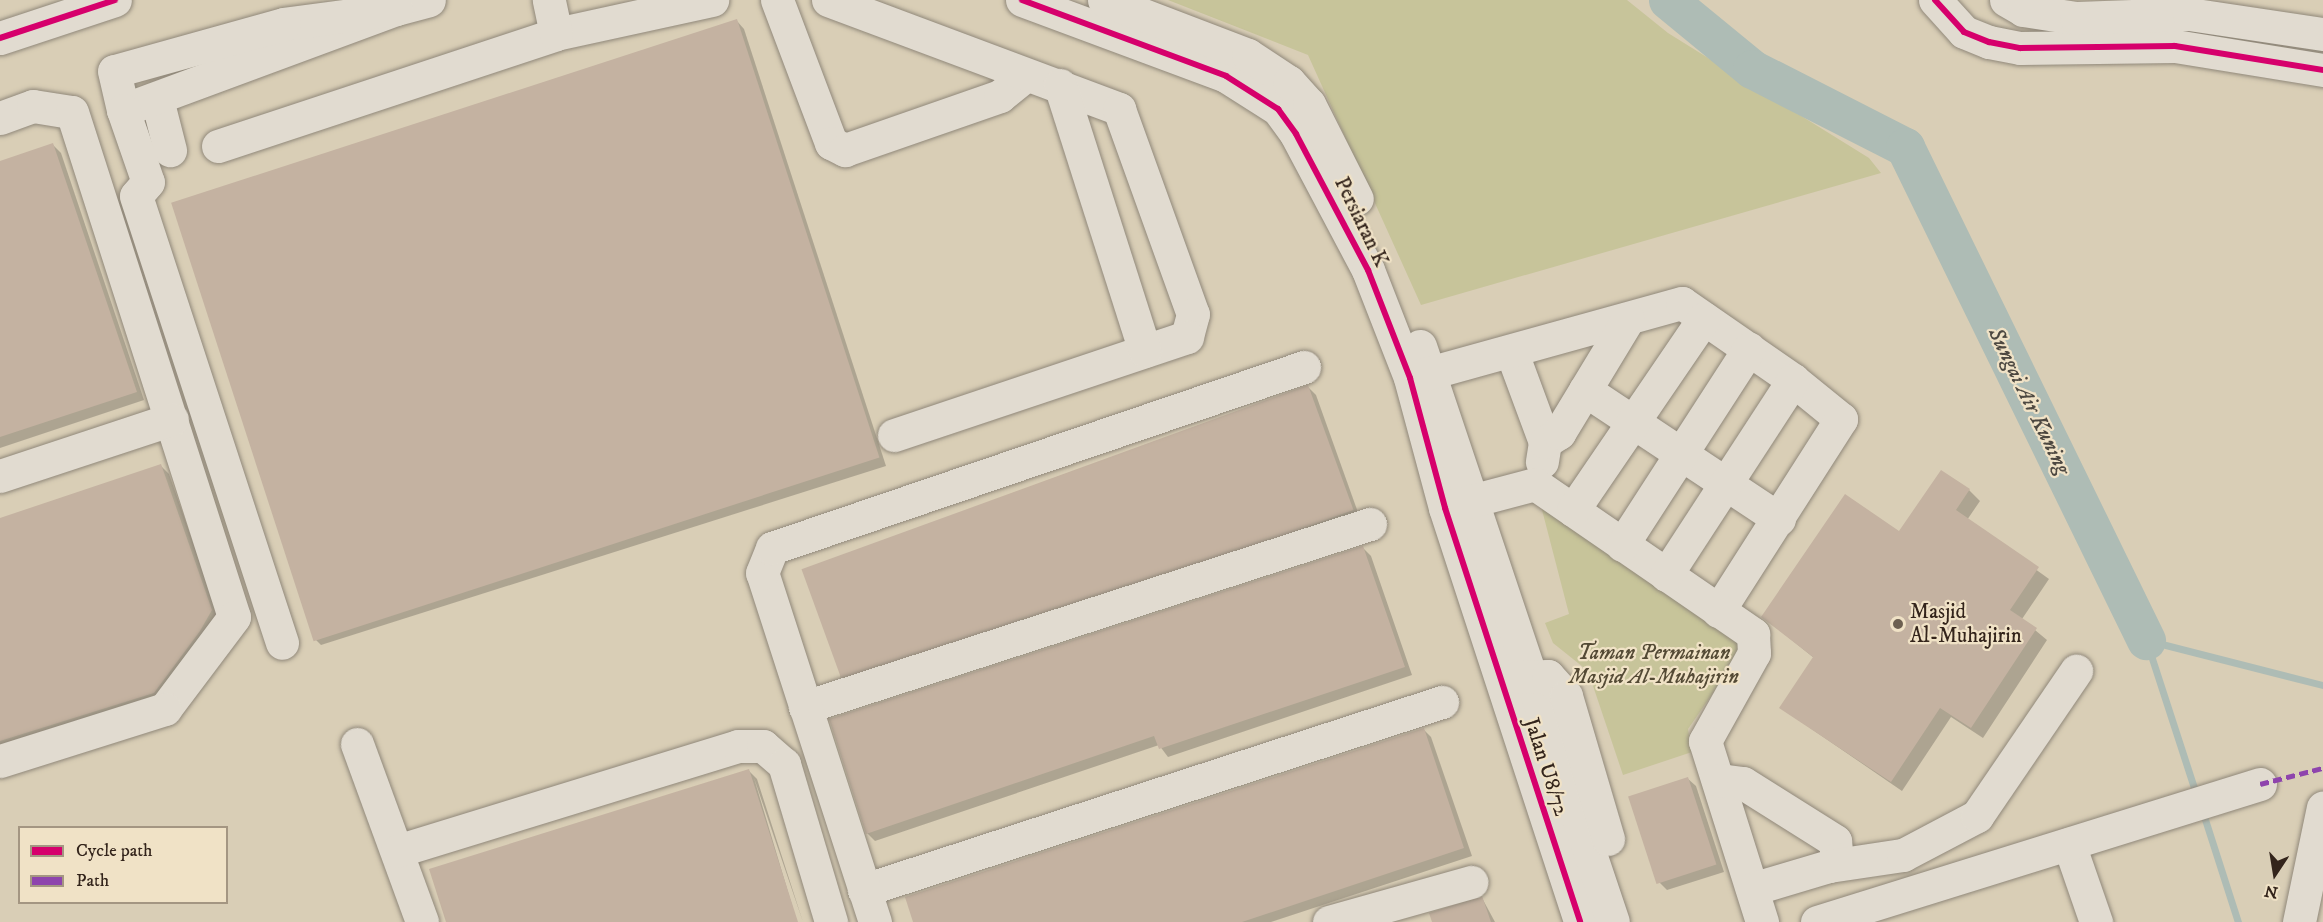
<!DOCTYPE html>
<style>
body{margin:0}
#map{position:relative;width:2323px;height:922px;overflow:hidden;background:#d9ceb6;font-family:"IM FELL DW Pica",serif}
div>[style]{position:absolute}
.green>*{inset:0;background:#c7c49a}
.shadow>*{inset:0;background:#0003}
.stream>*{height:7px;margin:-3.5px;padding:0 3.5px;transform-origin:3.5px;border-radius:3.5px;background:#aebcb5}
.river>*{height:39px;margin:-19.5px;padding:0 19.5px;transform-origin:19.5px;border-radius:19.5px;background:#aebcb5}
.building>*{inset:0;background:#c4b2a1;transform-origin:0 0}
.roads{filter:drop-shadow(0 0 2px #90887a) drop-shadow(0 0 2px #90887a)}
.minor>*{height:33px;margin:-16.5px;padding:0 16.5px;transform-origin:16.5px;border-radius:16.5px;background:#e1dbd0}
.quiet>*{height:4.5px;margin-top:-2.25px;transform-origin:0;background:repeating-linear-gradient(90deg,#8e44ad 0 9px,transparent 0 13.5px)}
.cycleway>*{height:6px;margin:-3px;padding:0 3px;transform-origin:3px;border-radius:3px;background:#d6006c}
.dots>*{width:16px;height:16px;translate:-50% -50%;box-sizing:border-box;border:3px solid #f0e2c6;border-radius:50%}
span{translate:-50% -50%;white-space:nowrap;text-align:center;line-height:1.15;-webkit-text-stroke:4.5px #f0e2c6;paint-order:stroke}
.street-label{font-size:21px;color:#33241b}
.poi-label{font-size:21px;color:#33241b}
.left{translate:0 -50%;text-align:left}
.park-label{font-size:21px;color:#544a35;font-style:italic}
.water-label{font-size:22px;color:#4d4841;font-style:italic}
.legend{position:absolute;left:18px;top:826px;width:210px;height:78px;box-sizing:border-box;background:#f0e2c6;border:2px solid #a49682;margin:0;padding:8px 10px;list-style:none;font-size:18px;color:#33241b}
.legend li{display:flex;align-items:center;gap:12px;height:30px}
.legend b{width:30px;border:2px solid #a49682}
.north{position:absolute;left:2245px;top:844px;width:60px;height:60px;-webkit-text-stroke:4px #f0e2c6;paint-order:stroke;rotate:192deg;font-size:16px;font-weight:700;line-height:24px;text-align:center;color:#33241b}
.north::after{content:'';display:block;margin:auto;width:21px;height:27px;background:#33241b;clip-path:polygon(50% 0,100% 100%,50% 72%,0 100%)}
</style>
<div id="map">
<div class="green">
<div style="clip-path:polygon(1168px 0,1627px 0,1668px 33px,1869px 158px,1881px 173px,1421px 305px,1308px 55px)"></div>
<div style="clip-path:polygon(1541px 506px,1745px 647px,1688px 729px,1692px 752px,1623px 775px,1588px 671px,1553px 643px,1545px 623px,1569px 614px)"></div>
</div>
<div class="shadow">
<div style="clip-path:polygon(736px 20px,744px 29px,886px 466px,321px 645px,313px 637px)"></div>
<div style="clip-path:polygon(53px 145px,61px 153px,144px 400px,0 448px,0 162px)"></div>
<div style="clip-path:polygon(1308px 387px,1316px 395px,1360px 518px,848px 684px,840px 676px)"></div>
<div style="clip-path:polygon(161px 466px,169px 474px,220px 619px,162px 701px,0 752px,0 520px)"></div>
<div style="clip-path:polygon(1969px 490px,1980px 501px,1967px 520px,2049px 579px,2022px 619px,2047px 640px,1983px 738px,1951px 717px,1902px 791px,1781px 708px,1814px 658px,1763px 617px)"></div>
<div style="clip-path:polygon(1363px 548px,1371px 556px,1412px 675px,1168px 757px,1159px 745px,875px 841px,867px 833px)"></div>
<div style="clip-path:polygon(1423px 729px,1431px 737px,1472px 856px,1271px 922px,915px 922px)"></div>
<div style="clip-path:polygon(749px 771px,757px 779px,803px 922px,754px 778px,797px 922px,448px 922px)"></div>
<div style="clip-path:polygon(1687px 778px,1696px 786px,1724px 872px,1667px 890px,1659px 882px)"></div>
<div style="clip-path:polygon(1482px 898px,1495px 922px,1434px 922px)"></div>
</div>
<div class="stream">
<div style="left:2146px;top:640px;width:162px;rotate:72deg"></div>
<div style="left:2146px;top:640px;width:183px;rotate:14.3deg"></div>
<div style="left:2202px;top:810px;width:118px;rotate:72.2deg"></div>
</div>
<div class="river">
<div style="left:1668px;top:0;width:109px;rotate:39.4deg"></div>
<div style="left:1752px;top:69px;width:172px;rotate:27deg"></div>
<div style="left:1905px;top:147px;width:549px;rotate:63.95deg"></div>
</div>
<div class="building">
<div style="left:737px;top:19px;width:461px;height:595px;rotate:72deg"></div>
<div style="clip-path:polygon(53px 143px,137px 392px,0 437px,0 161px)"></div>
<div style="left:1308px;top:385px;width:133px;height:539px;rotate:70deg"></div>
<div style="clip-path:polygon(161px 464px,212px 610px,200px 631px,154px 693px,0 741px,0 518px)"></div>
<div style="clip-path:polygon(1941px 470px,1970px 489px,1956px 510px,2039px 567px,2010px 610px,2037px 628px,1971px 728px,1940px 708px,1891px 782px,1779px 708px,1813px 657px,1761px 617px,1845px 494px,1899px 531px)"></div>
<div style="clip-path:polygon(1363px 546px,1405px 667px,1159px 749px,1154px 736px,866px 834px,829px 719px)"></div>
<div style="clip-path:polygon(1424px 728px,1464px 848px,1242px 922px,913px 922px,905px 897px)"></div>
<div style="clip-path:polygon(749px 769px,798px 922px,446px 922px,429px 869px)"></div>
<div style="left:1688px;top:777px;width:92px;height:63px;rotate:72deg"></div>
<div style="clip-path:polygon(1482px 896px,1491px 922px,1432px 922px,1429px 913px)"></div>
</div>
<div class="roads">
<div class="minor">
<div style="left:777px;top:0;width:153px;rotate:69.3deg"></div>
<div style="left:831px;top:143px;width:16px;rotate:27deg"></div>
<div style="left:845px;top:150px;width:164px;rotate:-19.2deg"></div>
<div style="left:1000px;top:96px;width:33px;rotate:-39deg"></div>
<div style="left:828px;top:0;width:311px;rotate:20.5deg"></div>
<div style="left:1119px;top:109px;width:218px;rotate:70.2deg"></div>
<div style="left:1193px;top:314px;width:24px;rotate:105deg"></div>
<div style="left:1187px;top:337px;width:309px;rotate:161.5deg"></div>
<div style="left:1022px;top:0;width:218px;rotate:20.4deg"></div>
<div style="left:1226px;top:76px;width:62px;rotate:32.4deg"></div>
<div style="left:1278px;top:109px;width:31px;rotate:54deg"></div>
<div style="left:1296px;top:134px;width:154px;rotate:62.1deg"></div>
<div style="left:1368px;top:270px;width:116px;rotate:68.7deg"></div>
<div style="left:1410px;top:378px;width:135px;rotate:74.9deg"></div>
<div style="left:1445px;top:508px;width:435px;rotate:71.9deg"></div>
<div style="left:1104px;top:0;width:154px;rotate:20.9deg"></div>
<div style="left:1248px;top:55px;width:49px;rotate:33.4deg"></div>
<div style="left:1289px;top:82px;width:30px;rotate:48deg"></div>
<div style="left:1309px;top:104px;width:106px;rotate:63.2deg"></div>
<div style="left:1935px;top:0;width:43px;rotate:47.8deg"></div>
<div style="left:1964px;top:32px;width:27px;rotate:22deg"></div>
<div style="left:1989px;top:42px;width:32px;rotate:11deg"></div>
<div style="left:2020px;top:48px;width:155px;rotate:-0.7deg"></div>
<div style="left:2175px;top:46px;width:150px;rotate:9.2deg"></div>
<div style="left:2006px;top:0;width:20px;rotate:30deg"></div>
<div style="left:2023px;top:10px;width:54px;rotate:8.6deg"></div>
<div style="left:2076px;top:18px;width:113px;rotate:-2deg"></div>
<div style="left:2189px;top:14px;width:135px;rotate:8.5deg"></div>
<div style="left:396px;top:9px;width:34px;rotate:-15deg"></div>
<div style="left:556px;top:34px;width:160px;rotate:-12.3deg"></div>
<div style="left:0;top:38px;width:121px;rotate:-18.3deg"></div>
<div style="left:1060px;top:85px;width:279px;rotate:72.3deg"></div>
<div style="left:157px;top:99px;width:53px;rotate:75.7deg"></div>
<div style="left:123px;top:110px;width:291px;rotate:-20.3deg"></div>
<div style="left:396px;top:9px;width:113px;rotate:172.4deg"></div>
<div style="left:284px;top:24px;width:176px;rotate:164.5deg"></div>
<div style="left:114px;top:71px;width:40px;rotate:77deg"></div>
<div style="left:123px;top:110px;width:76px;rotate:70.9deg"></div>
<div style="left:148px;top:182px;width:18px;rotate:131deg"></div>
<div style="left:136px;top:196px;width:470px;rotate:71.9deg"></div>
<div style="left:0;top:118px;width:35px;rotate:-20deg"></div>
<div style="left:33px;top:106px;width:39px;rotate:9deg"></div>
<div style="left:72px;top:112px;width:530px;rotate:72.21deg"></div>
<div style="left:234px;top:617px;width:115px;rotate:126.9deg"></div>
<div style="left:165px;top:709px;width:173px;rotate:162.5deg"></div>
<div style="left:218px;top:146px;width:356px;rotate:-18.3deg"></div>
<div style="left:556px;top:34px;width:35px;rotate:-102deg"></div>
<div style="left:1420px;top:346px;width:607px;rotate:71.48deg"></div>
<div style="left:1512px;top:353px;width:95px;rotate:69.7deg"></div>
<div style="left:1545px;top:442px;width:20px;rotate:99deg"></div>
<div style="left:1411px;top:378px;width:281px;rotate:-15.5deg"></div>
<div style="left:1682px;top:303px;width:135px;rotate:34.7deg"></div>
<div style="left:1793px;top:380px;width:62px;rotate:39.1deg"></div>
<div style="left:1841px;top:419px;width:228px;rotate:122.6deg"></div>
<div style="left:1585px;top:390px;width:233px;rotate:33.6deg"></div>
<div style="left:1545px;top:442px;width:17px;rotate:-33deg"></div>
<div style="left:1559px;top:433px;width:133px;rotate:-58.8deg"></div>
<div style="left:0;top:476px;width:181px;rotate:-18.3deg"></div>
<div style="left:1452px;top:506px;width:86px;rotate:-14.8deg"></div>
<div style="left:1535px;top:484px;width:265px;rotate:34.5deg"></div>
<div style="left:1753px;top:634px;width:19px;rotate:87deg"></div>
<div style="left:1754px;top:653px;width:101px;rotate:119.1deg"></div>
<div style="left:1705px;top:741px;width:190px;rotate:72.5deg"></div>
<div style="left:1573px;top:510px;width:232px;rotate:-55.7deg"></div>
<div style="left:1622px;top:545px;width:234px;rotate:-57.1deg"></div>
<div style="left:1666px;top:575px;width:233px;rotate:-56.9deg"></div>
<div style="left:1519px;top:677px;width:29px;rotate:-2deg"></div>
<div style="left:1548px;top:676px;width:27px;rotate:48deg"></div>
<div style="left:1566px;top:696px;width:149px;rotate:73.6deg"></div>
<div style="left:805px;top:707px;width:594px;rotate:-17.95deg"></div>
<div style="left:357px;top:744px;width:189px;rotate:69.9deg"></div>
<div style="left:1718px;top:780px;width:25px;rotate:7deg"></div>
<div style="left:1743px;top:783px;width:109px;rotate:32.2deg"></div>
<div style="left:1835px;top:841px;width:18px;rotate:84deg"></div>
<div style="left:1837px;top:859px;width:11px;rotate:139deg"></div>
<div style="left:1829px;top:866px;width:80px;rotate:163.4deg"></div>
<div style="left:2069px;top:844px;width:83px;rotate:70.9deg"></div>
<div style="left:397px;top:851px;width:357px;rotate:-17.1deg"></div>
<div style="left:738px;top:746px;width:25px"></div>
<div style="left:763px;top:746px;width:28px;rotate:41deg"></div>
<div style="left:784px;top:764px;width:165px;rotate:73.4deg"></div>
<div style="left:1829px;top:866px;width:75px;rotate:-8.5deg"></div>
<div style="left:1903px;top:855px;width:84px;rotate:-27.8deg"></div>
<div style="left:1977px;top:816px;width:176px;rotate:-55.7deg"></div>
<div style="left:864px;top:890px;width:608px;rotate:-18.02deg"></div>
<div style="left:875px;top:922px;width:367px;rotate:-107.9deg"></div>
<div style="left:762px;top:573px;width:27px;rotate:-68deg"></div>
<div style="left:772px;top:548px;width:562px;rotate:-18.79deg"></div>
<div style="left:1329px;top:922px;width:148px;rotate:-15.7deg"></div>
<div style="left:1817px;top:922px;width:464px;rotate:-17.3deg"></div>
<div style="left:2299px;top:922px;width:117px;rotate:-78.2deg"></div>
</div>
</div>
<div class="quiet">
<div style="left:2260px;top:784px;width:65px;rotate:-14.3deg"></div>
</div>
<div class="cycleway">
<div style="left:1022px;top:0;width:218px;rotate:20.4deg"></div>
<div style="left:1226px;top:76px;width:62px;rotate:32.4deg"></div>
<div style="left:1278px;top:109px;width:31px;rotate:54deg"></div>
<div style="left:1296px;top:134px;width:154px;rotate:62.1deg"></div>
<div style="left:1368px;top:270px;width:116px;rotate:68.7deg"></div>
<div style="left:1410px;top:378px;width:135px;rotate:74.9deg"></div>
<div style="left:1445px;top:508px;width:435px;rotate:71.9deg"></div>
<div style="left:1935px;top:0;width:43px;rotate:47.8deg"></div>
<div style="left:1964px;top:32px;width:27px;rotate:22deg"></div>
<div style="left:1989px;top:42px;width:32px;rotate:11deg"></div>
<div style="left:2020px;top:48px;width:155px;rotate:-0.7deg"></div>
<div style="left:2175px;top:46px;width:150px;rotate:9.2deg"></div>
<div style="left:0;top:38px;width:121px;rotate:-18.3deg"></div>
</div>
<div class="dots">
<div style="left:1898px;top:624px;background:#6d6051"></div>
</div>
<div class="street-label">
<span style="left:1361px;top:222px;rotate:64deg">Persiaran K</span>
<span style="left:1546px;top:767px;rotate:72deg">Jalan U8/72</span>
</div>
<div class="poi-label">
<span class="left" style="left:1910px;top:624px">Masjid<br>Al-Muhajirin</span>
</div>
<div class="park-label">
<span style="left:1654px;top:665px">Taman Permainan<br>Masjid Al-Muhajirin</span>
</div>
<div class="water-label">
<span style="left:2029px;top:401px;rotate:64deg">Sungai Air Kuning</span>
</div>
<ul class="legend">
<li><b style="height:8px;background:#d6006c"></b>Cycle path</li>
<li><b style="height:8px;background:#8e44ad"></b>Path</li>
</ul>
<div class="north">N</div>
</div>
